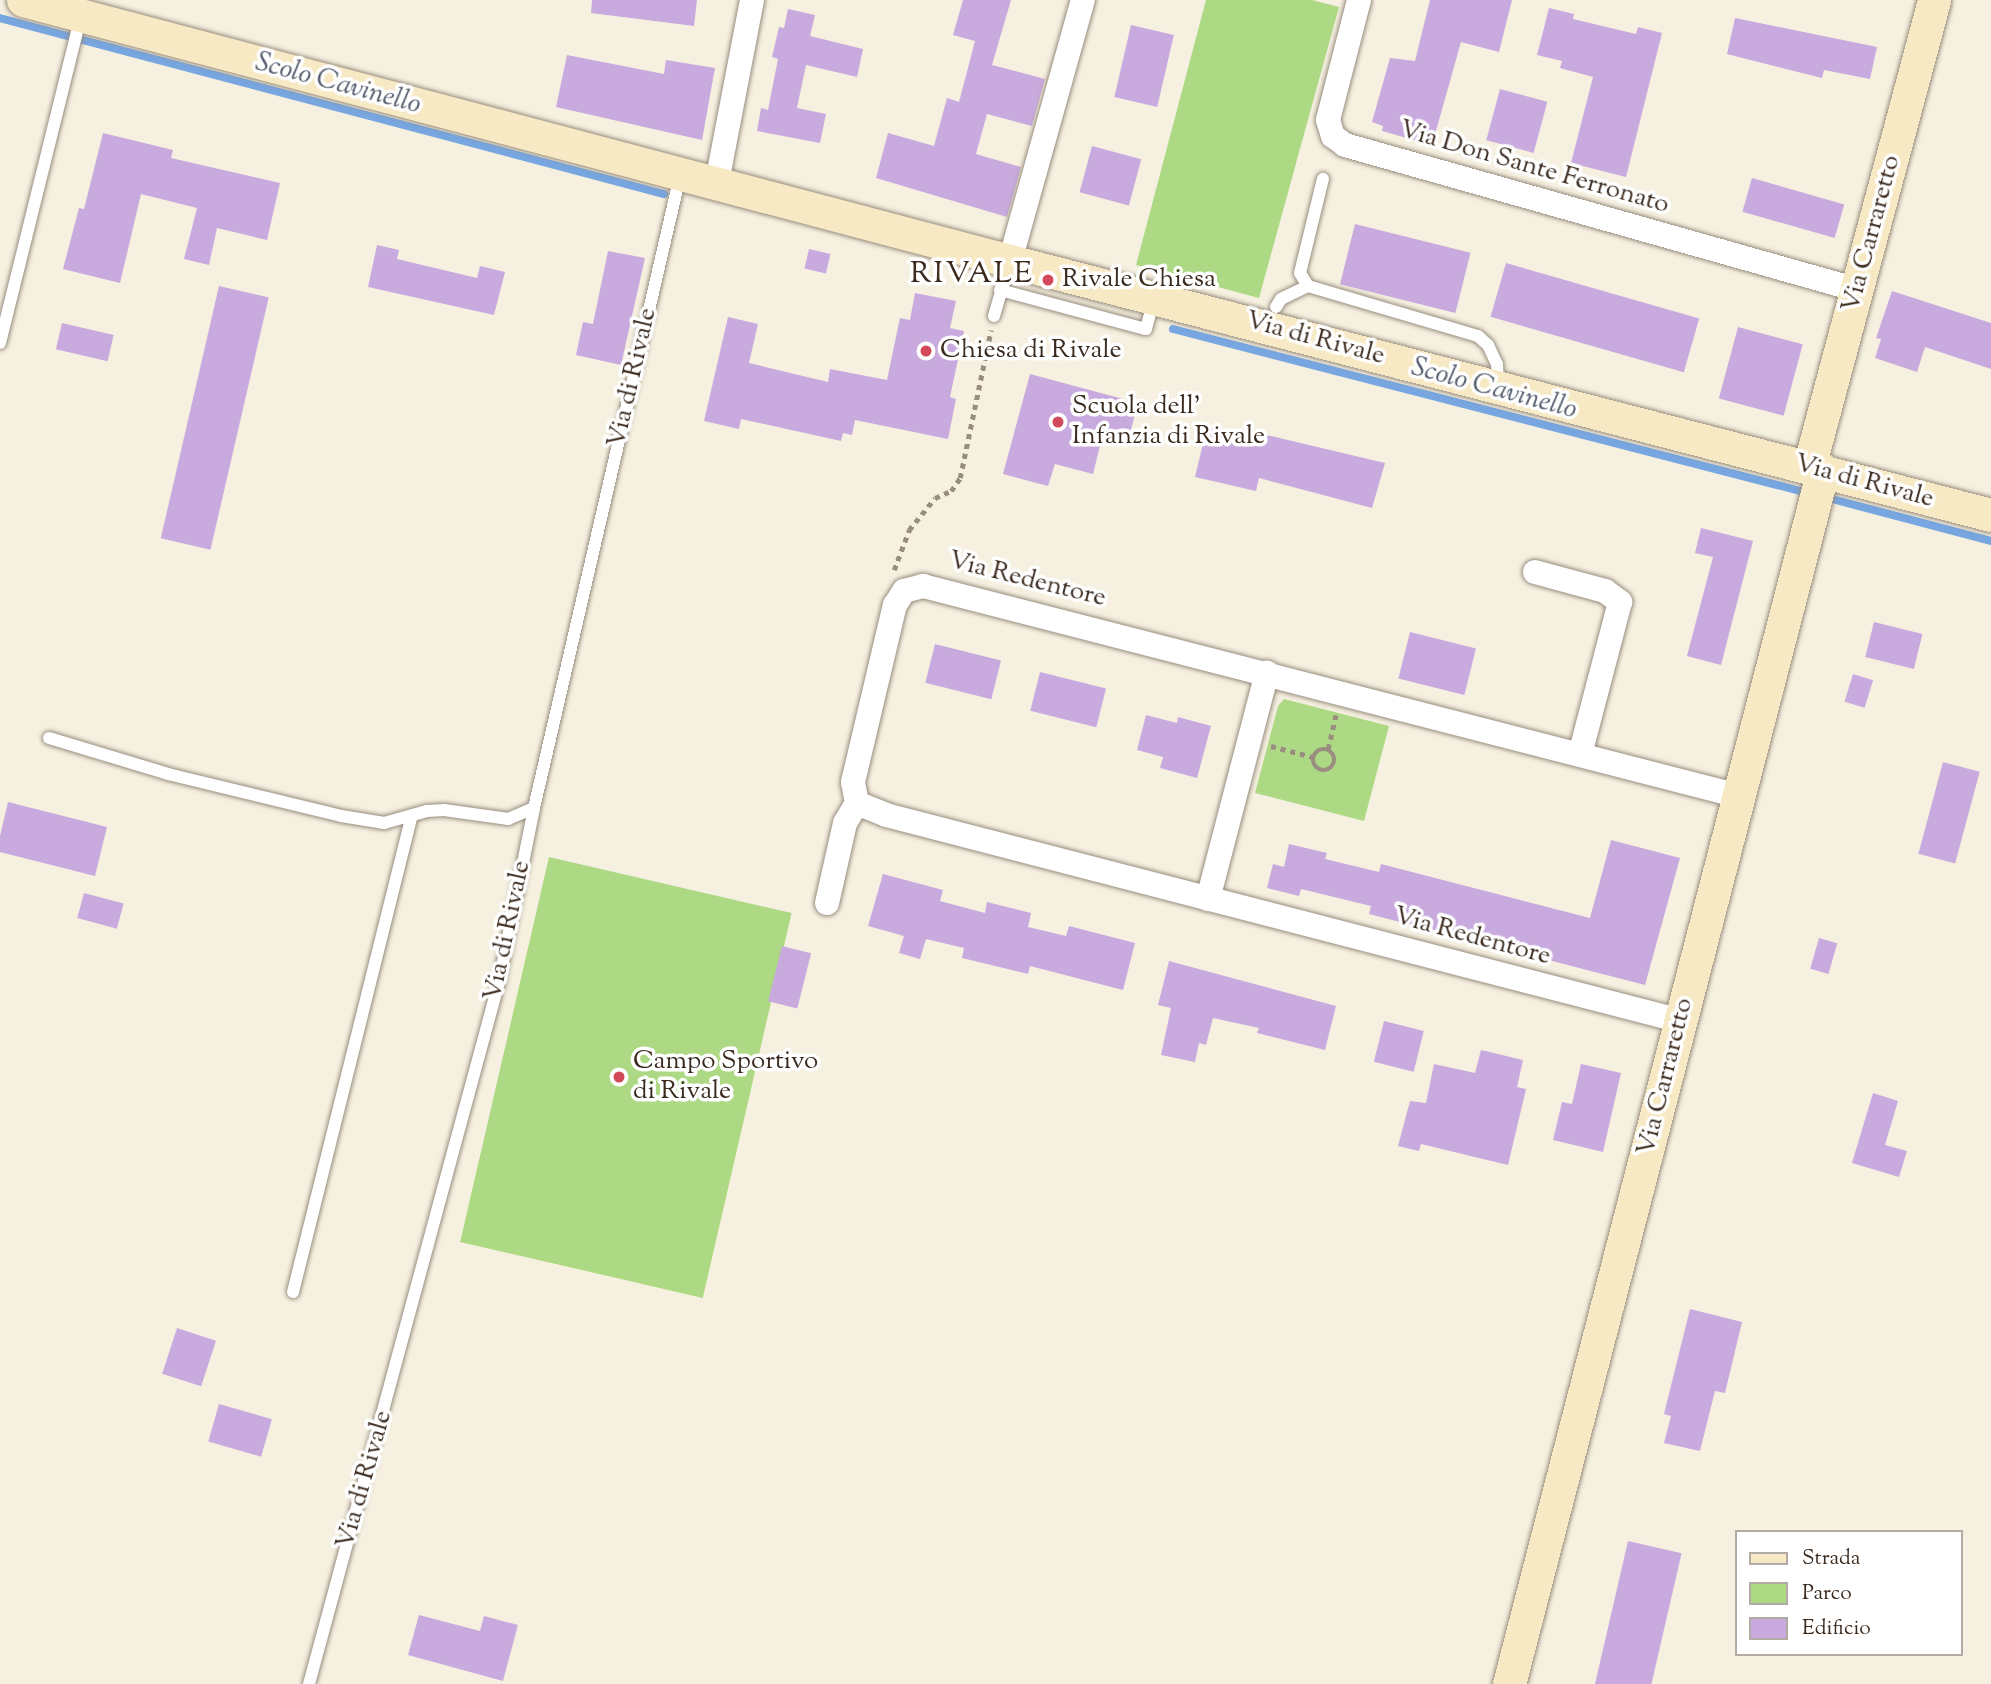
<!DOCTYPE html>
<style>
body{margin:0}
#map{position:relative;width:1991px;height:1684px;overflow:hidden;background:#f5f0e0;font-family:"Sorts Mill Goudy",serif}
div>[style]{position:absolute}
.green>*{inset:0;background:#add985;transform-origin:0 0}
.stream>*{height:8px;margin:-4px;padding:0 4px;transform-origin:4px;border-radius:4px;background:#77a6e1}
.building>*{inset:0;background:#c9aadf;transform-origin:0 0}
.path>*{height:4.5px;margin-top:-2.25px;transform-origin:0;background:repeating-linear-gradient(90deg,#988d7f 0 5px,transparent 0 10px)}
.path>.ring{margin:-2.25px;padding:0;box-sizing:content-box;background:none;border:4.5px solid #988d7f;border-radius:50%}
.roads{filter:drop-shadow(0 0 2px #988d7f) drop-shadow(0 0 2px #988d7f)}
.lane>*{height:12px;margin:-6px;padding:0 6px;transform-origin:6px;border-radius:6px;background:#fff}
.street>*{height:24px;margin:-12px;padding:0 12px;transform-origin:12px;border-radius:12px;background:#fff}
.secondary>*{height:33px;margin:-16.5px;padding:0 16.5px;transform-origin:16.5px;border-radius:16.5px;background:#f7e9c3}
.dots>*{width:19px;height:19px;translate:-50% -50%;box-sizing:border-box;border:4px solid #fff;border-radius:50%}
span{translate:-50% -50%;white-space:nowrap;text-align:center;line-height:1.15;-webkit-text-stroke:7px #fff;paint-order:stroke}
.street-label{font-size:26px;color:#3b2a1e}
.poi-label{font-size:26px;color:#3b2a1e}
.left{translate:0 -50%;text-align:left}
.water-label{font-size:28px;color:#535c6c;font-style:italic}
.quarter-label{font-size:30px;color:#3b2a1e;letter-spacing:2px}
.legend{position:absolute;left:1735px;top:1530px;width:228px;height:126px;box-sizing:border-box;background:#fff;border:2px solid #b1aaa5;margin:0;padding:9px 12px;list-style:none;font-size:21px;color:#3b2a1e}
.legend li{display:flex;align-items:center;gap:14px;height:35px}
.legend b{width:35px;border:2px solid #b1aaa5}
</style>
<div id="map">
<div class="green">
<div style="clip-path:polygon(1206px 0,1312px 0,1339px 7px,1259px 298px,1136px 265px)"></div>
<div style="clip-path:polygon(1284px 699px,1389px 726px,1364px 821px,1255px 793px,1278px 706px)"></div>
<div style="left:549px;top:857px;width:249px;height:395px;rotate:13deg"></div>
</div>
<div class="stream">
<div style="left:0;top:18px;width:687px;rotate:14.85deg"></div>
<div style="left:1173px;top:329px;width:652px;rotate:14.48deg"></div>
<div style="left:1832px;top:499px;width:164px;rotate:14.8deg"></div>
</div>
<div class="building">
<div style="clip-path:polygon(592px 0,697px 0,694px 26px,591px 13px)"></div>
<div style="clip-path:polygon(963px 0,1011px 0,992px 65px,1045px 79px,1032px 126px,987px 114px,976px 154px,1021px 167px,1007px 217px,876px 178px,888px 133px,934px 146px,947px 98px,959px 102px,975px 41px,953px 35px)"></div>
<div style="clip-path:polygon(1430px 0,1512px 0,1499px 52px,1461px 42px,1432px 145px,1382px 131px,1383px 126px,1372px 122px,1390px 58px,1415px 61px)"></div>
<div style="clip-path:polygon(1549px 8px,1574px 14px,1573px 19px,1636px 34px,1638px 27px,1662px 33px,1626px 177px,1571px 163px,1593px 77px,1560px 68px,1562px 61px,1537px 55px)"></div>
<div style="clip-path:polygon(788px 9px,815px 15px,810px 36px,863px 49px,857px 77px,806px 65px,797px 108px,826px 114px,820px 143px,757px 131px,761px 108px,768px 110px,778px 59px,772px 57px,779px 27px,784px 28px)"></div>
<div style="clip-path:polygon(1735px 18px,1877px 47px,1870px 79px,1824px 70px,1822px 78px,1727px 54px)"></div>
<div style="left:1131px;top:25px;width:44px;height:74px;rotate:13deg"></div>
<div style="clip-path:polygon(567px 55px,664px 74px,666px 60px,715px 68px,702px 140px,556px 107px)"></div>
<div style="left:1500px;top:89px;width:49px;height:53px;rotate:15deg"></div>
<div style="clip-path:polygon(103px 133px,173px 150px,171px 158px,280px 183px,267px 240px,217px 228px,209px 265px,184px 259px,197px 208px,141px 194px,120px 283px,63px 269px,79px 208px,84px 209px)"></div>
<div style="left:1092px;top:146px;width:51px;height:48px;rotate:15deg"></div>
<div style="left:1752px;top:178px;width:96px;height:35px;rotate:16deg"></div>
<div style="left:1355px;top:224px;width:119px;height:62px;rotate:14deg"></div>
<div style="clip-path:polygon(377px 245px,399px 250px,397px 259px,477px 278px,480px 266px,505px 272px,494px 315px,368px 287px)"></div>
<div style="left:809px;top:249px;width:22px;height:20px;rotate:13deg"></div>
<div style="clip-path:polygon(608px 251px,645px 258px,621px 365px,576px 355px,583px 322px,593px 324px)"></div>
<div style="left:1506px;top:263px;width:201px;height:56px;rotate:16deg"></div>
<div style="left:219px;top:286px;width:51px;height:259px;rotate:13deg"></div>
<div style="clip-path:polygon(1892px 291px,1991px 323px,1991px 369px,1925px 347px,1917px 372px,1875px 358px,1881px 339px,1876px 338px)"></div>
<div style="clip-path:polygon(915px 293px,956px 301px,950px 328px,964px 331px,950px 397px,956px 399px,948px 439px,855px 420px,852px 435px,843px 433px,841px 441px,741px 419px,739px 429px,704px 421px,728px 317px,758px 324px,749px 363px,828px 382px,830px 369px,887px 380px,900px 318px,910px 320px)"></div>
<div style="left:62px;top:323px;width:53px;height:27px;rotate:13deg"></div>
<div style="left:1738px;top:327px;width:67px;height:74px;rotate:15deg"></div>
<div style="clip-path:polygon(1030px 374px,1138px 403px,1127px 445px,1102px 438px,1093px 474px,1055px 464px,1048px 486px,1003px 474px)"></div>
<div style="clip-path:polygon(1207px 427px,1248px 437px,1250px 431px,1385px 463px,1372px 508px,1259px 478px,1256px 491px,1195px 477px)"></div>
<div style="clip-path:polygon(1701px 528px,1753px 541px,1721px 665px,1687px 656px,1713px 557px,1695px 553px)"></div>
<div style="left:1874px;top:622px;width:50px;height:36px;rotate:14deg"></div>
<div style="left:1410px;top:632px;width:68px;height:48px;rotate:14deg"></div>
<div style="left:935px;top:644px;width:68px;height:40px;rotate:14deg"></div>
<div style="left:1040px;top:672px;width:68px;height:40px;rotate:14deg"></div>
<div style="left:1853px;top:674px;width:21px;height:29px;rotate:17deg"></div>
<div style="clip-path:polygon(1146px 715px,1177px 723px,1178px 717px,1211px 726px,1197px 778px,1160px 768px,1163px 757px,1137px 750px)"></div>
<div style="left:1943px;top:762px;width:38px;height:95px;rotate:15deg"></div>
<div style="clip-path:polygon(8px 802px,107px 827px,95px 876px,0 852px,0 836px)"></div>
<div style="clip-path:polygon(1611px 840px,1680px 858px,1645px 985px,1369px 914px,1371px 906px,1301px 889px,1299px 896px,1267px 888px,1273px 864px,1284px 867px,1289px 844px,1327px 853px,1325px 859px,1379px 872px,1381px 864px,1590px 918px)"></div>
<div style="clip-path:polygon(883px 874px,943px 890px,940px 901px,985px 913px,987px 902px,1031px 913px,1028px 927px,1066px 936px,1069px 926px,1135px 943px,1123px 990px,1030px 966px,1028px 974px,962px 958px,964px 948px,926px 939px,920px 959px,899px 953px,904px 936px,868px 926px)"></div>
<div style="left:84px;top:893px;width:41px;height:26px;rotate:15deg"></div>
<div style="left:1819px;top:938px;width:19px;height:32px;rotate:16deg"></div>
<div style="left:782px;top:946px;width:30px;height:57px;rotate:14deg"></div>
<div style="clip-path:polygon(1169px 961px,1336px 1006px,1325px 1050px,1257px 1033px,1259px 1028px,1213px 1018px,1206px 1045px,1199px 1043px,1195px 1062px,1161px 1055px,1171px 1008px,1158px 1005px)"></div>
<div style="left:1384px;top:1021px;width:41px;height:42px;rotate:14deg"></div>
<div style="clip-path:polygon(1481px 1050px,1523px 1060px,1517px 1087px,1526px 1089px,1508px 1165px,1421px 1144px,1419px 1151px,1398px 1146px,1410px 1101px,1426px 1103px,1434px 1064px,1475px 1073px)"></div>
<div style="clip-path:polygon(1581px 1064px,1621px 1073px,1603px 1152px,1553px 1140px,1562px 1102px,1572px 1104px)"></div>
<div style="clip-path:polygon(1873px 1093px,1898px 1101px,1885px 1145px,1907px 1151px,1899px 1177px,1852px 1163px)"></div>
<div style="clip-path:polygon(1690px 1309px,1742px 1322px,1725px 1393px,1715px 1391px,1700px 1451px,1664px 1443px,1671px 1416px,1664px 1414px)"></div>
<div style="left:177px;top:1328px;width:41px;height:48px;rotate:18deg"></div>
<div style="left:219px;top:1404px;width:55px;height:39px;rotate:16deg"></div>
<div style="left:1628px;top:1541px;width:55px;height:147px;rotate:13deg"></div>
<div style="clip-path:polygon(419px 1615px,480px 1631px,484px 1616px,518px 1625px,503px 1681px,408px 1655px)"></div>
</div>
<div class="path">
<div style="left:894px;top:570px;width:43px;rotate:-69.4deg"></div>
<div style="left:909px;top:530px;width:41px;rotate:-50.9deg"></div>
<div style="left:935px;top:498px;width:17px;rotate:-24deg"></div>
<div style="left:951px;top:491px;width:16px;rotate:-55deg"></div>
<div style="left:960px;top:478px;width:151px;rotate:-78.2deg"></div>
<div style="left:1271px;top:746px;width:43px;rotate:14.7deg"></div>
<div class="ring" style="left:1313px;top:749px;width:17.5px;height:17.5px"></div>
<div style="left:1328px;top:749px;width:35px;rotate:-77deg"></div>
</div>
<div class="roads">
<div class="lane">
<div style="left:1308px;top:286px;width:15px;rotate:-122deg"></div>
<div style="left:1300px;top:273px;width:97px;rotate:-76.3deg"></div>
<div style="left:1000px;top:290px;width:151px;rotate:15deg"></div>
<div style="left:1146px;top:329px;width:31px;rotate:-75deg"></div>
<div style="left:1276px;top:307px;width:9px;rotate:-58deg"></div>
<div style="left:1281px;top:299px;width:30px;rotate:-26deg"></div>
<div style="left:1308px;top:286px;width:177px;rotate:16.4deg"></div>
<div style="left:1478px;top:336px;width:13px;rotate:42deg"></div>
<div style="left:1488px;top:345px;width:21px;rotate:65deg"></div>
<div style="left:1497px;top:364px;width:22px;rotate:87deg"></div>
<div style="left:994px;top:316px;width:57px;rotate:-73.8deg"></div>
<div style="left:0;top:343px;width:337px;rotate:-76.1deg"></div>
<div style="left:49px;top:738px;width:124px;rotate:16.8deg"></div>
<div style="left:168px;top:774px;width:178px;rotate:13.6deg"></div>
<div style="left:341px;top:816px;width:44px;rotate:9.2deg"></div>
<div style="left:384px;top:823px;width:45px;rotate:-15.6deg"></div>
<div style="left:427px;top:811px;width:17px;rotate:-3deg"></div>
<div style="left:444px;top:810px;width:65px;rotate:8deg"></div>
<div style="left:508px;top:819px;width:28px;rotate:-23deg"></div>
<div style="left:293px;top:1292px;width:491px;rotate:-76deg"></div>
<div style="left:309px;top:1684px;width:727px;rotate:-74.86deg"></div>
<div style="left:499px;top:982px;width:177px;rotate:-78.6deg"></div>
<div style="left:534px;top:808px;width:649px;rotate:-76.99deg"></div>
</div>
<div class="street">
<div style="left:1359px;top:0;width:124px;rotate:104.5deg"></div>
<div style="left:1328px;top:120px;width:17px;rotate:73deg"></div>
<div style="left:1333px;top:136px;width:15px;rotate:37deg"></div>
<div style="left:1345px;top:145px;width:533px;rotate:15.78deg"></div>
<div style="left:717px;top:182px;width:185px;rotate:-79.1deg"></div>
<div style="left:1010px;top:261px;width:271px;rotate:-74.4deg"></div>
<div style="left:1535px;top:572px;width:73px;rotate:15.2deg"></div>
<div style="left:1605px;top:591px;width:19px;rotate:36deg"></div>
<div style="left:1620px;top:602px;width:158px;rotate:104.7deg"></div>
<div style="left:857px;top:803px;width:31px;rotate:22deg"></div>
<div style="left:886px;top:815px;width:821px;rotate:14.53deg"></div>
<div style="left:1208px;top:899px;width:234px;rotate:-75.4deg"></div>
<div style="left:827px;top:903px;width:82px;rotate:-77.3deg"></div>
<div style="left:845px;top:823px;width:23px;rotate:-59deg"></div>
<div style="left:857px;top:803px;width:21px;rotate:-101deg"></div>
<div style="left:853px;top:782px;width:182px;rotate:-76.7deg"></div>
<div style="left:895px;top:605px;width:17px;rotate:-57deg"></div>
<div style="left:904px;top:591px;width:20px;rotate:-15deg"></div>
<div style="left:923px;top:586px;width:843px;rotate:14.43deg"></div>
</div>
<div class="secondary">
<div style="left:23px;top:0;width:1021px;rotate:14.81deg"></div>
<div style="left:1010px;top:261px;width:1013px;rotate:14.52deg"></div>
<div style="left:1809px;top:467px;width:483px;rotate:-75deg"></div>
<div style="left:1509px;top:1684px;width:1254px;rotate:-75.5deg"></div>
</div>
</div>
<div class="dots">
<div style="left:1048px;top:280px;background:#d1495b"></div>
<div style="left:926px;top:351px;background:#d1495b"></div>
<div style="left:1058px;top:422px;background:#d1495b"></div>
<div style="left:619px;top:1077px;background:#d1495b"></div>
</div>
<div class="street-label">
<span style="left:1534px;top:168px;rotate:16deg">Via Don Sante Ferronato</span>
<span style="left:1872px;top:234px;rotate:-75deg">Via Carraretto</span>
<span style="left:1315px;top:339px;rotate:15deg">Via di Rivale</span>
<span style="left:633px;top:378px;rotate:-77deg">Via di Rivale</span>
<span style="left:1864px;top:482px;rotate:15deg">Via di Rivale</span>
<span style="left:1027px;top:580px;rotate:14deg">Via Redentore</span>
<span style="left:508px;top:931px;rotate:-78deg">Via di Rivale</span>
<span style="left:1472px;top:937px;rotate:15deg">Via Redentore</span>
<span style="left:1666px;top:1077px;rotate:-76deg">Via Carraretto</span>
<span style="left:365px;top:1480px;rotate:-74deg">Via di Rivale</span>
</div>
<div class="poi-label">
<span class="left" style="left:1062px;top:280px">Rivale Chiesa</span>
<span class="left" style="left:940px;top:351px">Chiesa di Rivale</span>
<span class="left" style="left:1072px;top:422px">Scuola dell'<br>Infanzia di Rivale</span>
<span class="left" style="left:633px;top:1077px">Campo Sportivo<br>di Rivale</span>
</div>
<div class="water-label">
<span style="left:338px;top:84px;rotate:15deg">Scolo Cavinello</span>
<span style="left:1494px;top:389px;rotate:15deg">Scolo Cavinello</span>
</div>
<div class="quarter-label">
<span style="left:972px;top:275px">RIVALE</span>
</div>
<ul class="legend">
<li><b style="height:9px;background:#f7e9c3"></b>Strada</li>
<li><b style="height:19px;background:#add985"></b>Parco</li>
<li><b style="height:19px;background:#c9aadf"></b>Edificio</li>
</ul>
</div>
